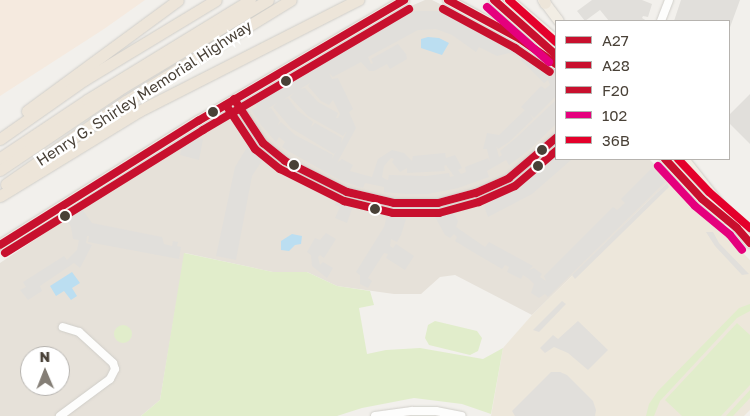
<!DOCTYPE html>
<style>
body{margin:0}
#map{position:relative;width:750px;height:416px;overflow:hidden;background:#f2f0ec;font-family:"Golos Text",sans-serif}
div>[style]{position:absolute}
.residential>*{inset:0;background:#e6e1d9}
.commercial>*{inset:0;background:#f5eadf}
.education>*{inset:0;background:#ede7db}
.green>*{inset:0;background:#e1edcb}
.round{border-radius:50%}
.parking>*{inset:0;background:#e1dfdb}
.water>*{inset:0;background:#bbdef1}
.roads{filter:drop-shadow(0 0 1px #d0cec9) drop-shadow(0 0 1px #d0cec9)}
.minor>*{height:8px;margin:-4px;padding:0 4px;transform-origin:4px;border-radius:4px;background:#fdfdfc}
.major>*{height:10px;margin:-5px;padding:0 5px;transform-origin:5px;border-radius:5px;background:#f2ede4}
.highway>*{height:11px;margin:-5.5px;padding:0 5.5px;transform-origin:5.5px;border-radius:5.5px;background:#ede5d9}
.bus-1>*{height:8px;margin:-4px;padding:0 4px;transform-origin:4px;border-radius:4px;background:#c8102e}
.bus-2>*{height:8px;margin:-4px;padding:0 4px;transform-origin:4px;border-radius:4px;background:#c8102e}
.bus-3>*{height:8px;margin:-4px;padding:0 4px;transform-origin:4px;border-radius:4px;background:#c8102e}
.bus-4>*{height:8px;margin:-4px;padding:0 4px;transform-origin:4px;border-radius:4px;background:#e5007d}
.bus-5>*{height:8px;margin:-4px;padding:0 4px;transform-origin:4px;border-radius:4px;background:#e4002b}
.dots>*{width:14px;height:14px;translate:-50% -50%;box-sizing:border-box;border:2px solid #fff;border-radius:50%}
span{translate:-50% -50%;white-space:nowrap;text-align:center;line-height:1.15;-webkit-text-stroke:5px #fff;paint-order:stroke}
.street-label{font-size:15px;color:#494137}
.legend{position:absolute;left:555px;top:20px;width:175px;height:140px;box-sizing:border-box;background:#fff;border:1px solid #b6b3af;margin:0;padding:6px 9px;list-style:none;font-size:15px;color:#494137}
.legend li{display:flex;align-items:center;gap:10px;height:25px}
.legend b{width:25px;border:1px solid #b6b3af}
.north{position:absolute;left:20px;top:346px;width:50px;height:50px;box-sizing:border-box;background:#fff;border:1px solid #b6b3af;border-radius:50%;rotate:359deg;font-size:14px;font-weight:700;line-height:20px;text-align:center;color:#494137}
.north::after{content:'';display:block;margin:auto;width:18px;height:22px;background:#847e76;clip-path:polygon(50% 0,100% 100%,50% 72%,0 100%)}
</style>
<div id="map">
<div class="residential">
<div style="clip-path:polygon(evenodd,425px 0,432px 0,494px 31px,556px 73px,556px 159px,649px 159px,670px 180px,532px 315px,455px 275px,440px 277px,421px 294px,394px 294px,337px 286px,307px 272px,273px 272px,185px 253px,160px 400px,141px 416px,0 416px,0 263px,208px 124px,402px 10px,425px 0,30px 356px,60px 356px,60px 386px,30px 386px,30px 356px)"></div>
</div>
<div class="commercial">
<div style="clip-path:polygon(0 0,145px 0,104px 29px,0 96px)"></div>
</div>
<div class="education">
<div style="clip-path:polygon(670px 180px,750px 260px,750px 410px,744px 416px,491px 416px,503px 348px,532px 315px)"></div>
</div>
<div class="green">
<div style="clip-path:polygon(184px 253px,273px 272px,307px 272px,337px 286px,370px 291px,374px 305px,359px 308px,367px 354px,386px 350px,420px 348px,483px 359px,503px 348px,491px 414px,462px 404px,414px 398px,362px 408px,337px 416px,141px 416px,160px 400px)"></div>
<div style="clip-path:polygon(750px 304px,750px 311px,737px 318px,660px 401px,654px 416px,646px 416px,649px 404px,658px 391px,739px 308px)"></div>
<div style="clip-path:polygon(435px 321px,477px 331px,482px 338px,478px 351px,470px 355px,429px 345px,425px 338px,428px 325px)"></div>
<div style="clip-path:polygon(737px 323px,750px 335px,750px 385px,721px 416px,682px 416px,665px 400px)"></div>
<div class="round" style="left:114px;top:325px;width:18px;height:18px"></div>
<div style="clip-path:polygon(750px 390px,750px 398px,733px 416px,726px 416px)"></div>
</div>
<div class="parking">
<div style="clip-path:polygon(592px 0,642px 0,652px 4px,648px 17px,643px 16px,642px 18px,647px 21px,609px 21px,600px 10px,585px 21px,577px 11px)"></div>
<div style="clip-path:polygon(681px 0,740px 0,729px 30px,729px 21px,674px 21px)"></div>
<div style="clip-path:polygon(evenodd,415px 11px,439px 11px,455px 16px,500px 45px,504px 45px,508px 39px,556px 70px,556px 96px,534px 118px,530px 114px,533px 119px,509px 142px,498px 149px,496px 146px,499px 157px,502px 155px,500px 151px,517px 137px,556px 100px,556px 124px,529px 150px,509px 165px,506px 160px,487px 171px,489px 177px,458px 188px,427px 194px,407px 194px,384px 192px,384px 187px,365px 183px,363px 188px,340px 180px,288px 151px,282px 147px,285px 142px,279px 137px,276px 142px,261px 125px,251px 110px,257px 107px,254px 102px,404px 15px,415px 11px,436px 29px,452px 35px,476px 52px,479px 47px,497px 56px,509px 53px,522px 57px,521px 60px,544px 83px,548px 80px,550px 85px,545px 89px,541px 86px,521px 107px,525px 110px,499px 135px,487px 133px,483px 149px,487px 149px,490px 162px,488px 158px,465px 167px,466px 172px,461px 174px,458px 170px,462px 168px,455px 155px,446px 158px,445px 153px,413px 156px,412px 161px,404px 153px,392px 150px,378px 159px,372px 177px,350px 171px,353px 165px,342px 159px,337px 163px,356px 128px,349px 112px,353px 109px,338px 78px,332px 79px,329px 73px,333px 77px,361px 62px,369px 71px,374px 71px,387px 64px,390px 69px,407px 59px,406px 54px,398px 44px,371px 59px,373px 63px,371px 64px,368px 57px,418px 30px,436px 29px,415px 11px,310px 83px,308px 86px,321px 101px,329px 105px,333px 100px,340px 114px,338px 118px,336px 118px,338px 113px,318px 102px,305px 88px,300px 89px,310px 83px,415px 11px,294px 93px,290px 97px,308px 116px,343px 136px,347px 131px,341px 143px,342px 138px,315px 123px,311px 127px,313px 122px,297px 110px,288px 98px,283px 100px,294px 93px,415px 11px,277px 103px,273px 107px,291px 128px,334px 154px,337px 149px,332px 159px,333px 155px,295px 135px,281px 122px,277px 126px,280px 121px,271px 108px,266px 110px,277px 103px,415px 11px,391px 158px,394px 159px,392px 162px,400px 172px,407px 168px,407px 173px,445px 171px,444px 166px,446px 165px,454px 176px,450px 177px,449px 173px,426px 176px,389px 175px,388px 180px,385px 179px,382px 177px,384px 166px,391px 158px)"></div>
<div style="clip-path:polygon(750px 94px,750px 144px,729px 123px,729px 115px)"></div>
<div style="clip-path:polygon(195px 138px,203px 139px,199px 160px,180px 155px,182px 145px,188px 146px,189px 142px)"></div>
<div style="clip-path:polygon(249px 144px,263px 159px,252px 176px,236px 260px,216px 256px,235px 167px)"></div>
<div style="clip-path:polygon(556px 151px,556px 159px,571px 160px,532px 194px,488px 217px,484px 206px,491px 202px,490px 197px,521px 180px,539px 167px,543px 171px,545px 169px,542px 165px)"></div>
<div style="clip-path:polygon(652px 168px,665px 182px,548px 297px,545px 294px,539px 298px,531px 293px,534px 284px,529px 279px,523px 275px,521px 279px,507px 272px,509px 267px,505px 265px,502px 269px,478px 255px,455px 241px,457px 237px,454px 234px,450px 238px,445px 235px,434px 215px,452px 211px,458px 221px,456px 227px,485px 247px,489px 242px,533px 266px,529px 270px,534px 268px,542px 274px,540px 277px,546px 281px,544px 276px,613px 207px,617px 210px,625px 203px,621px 199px)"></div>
<div style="clip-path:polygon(667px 183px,669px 187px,575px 279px,572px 275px)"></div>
<div style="clip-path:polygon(337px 200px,353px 206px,347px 223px,335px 218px,340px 207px,335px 205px)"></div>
<div style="clip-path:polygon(82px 209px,92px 223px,162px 237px,164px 244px,172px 246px,173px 241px,178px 242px,177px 246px,181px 247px,179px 259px,88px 242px,89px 236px,87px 236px,86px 243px,92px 245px,80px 268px,74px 263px,40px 286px,42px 291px,28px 300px,20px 290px,26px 287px,23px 282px,64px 256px,67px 260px,77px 250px,79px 240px,73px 239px,71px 227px,66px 219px)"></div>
<div style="clip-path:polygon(387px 216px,406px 219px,401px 235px,397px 242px,391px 239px,390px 246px,393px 248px,396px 244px,414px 256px,405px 270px,386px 258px,388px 254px,384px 253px,368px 278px,372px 281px,368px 288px,360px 284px,360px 275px,356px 272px,384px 227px)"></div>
<div style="clip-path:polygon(706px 232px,713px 232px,719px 243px,749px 274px,742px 275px,715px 246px)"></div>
<div style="clip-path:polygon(326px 233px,336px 239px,324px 258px,320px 255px,318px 257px,320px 265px,323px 262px,333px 268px,327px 278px,312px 266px,311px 255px,307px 252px,315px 238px,320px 240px)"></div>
<div style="clip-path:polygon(562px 301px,566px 304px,539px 332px,533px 330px)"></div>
<div style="clip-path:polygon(578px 321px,608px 350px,588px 370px,568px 353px,554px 347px,545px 353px,540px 348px,553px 335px,558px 339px)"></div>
<div style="clip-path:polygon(551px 372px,560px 372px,567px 375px,593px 401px,596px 410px,595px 416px,515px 416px,512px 411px)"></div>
</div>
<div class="water">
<div style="clip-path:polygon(428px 37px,439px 38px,449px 43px,442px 55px,421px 48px,421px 39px)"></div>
<div style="clip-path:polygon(292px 234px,302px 236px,301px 244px,295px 245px,289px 251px,281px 250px,281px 241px)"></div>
<div style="clip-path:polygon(72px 272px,80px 283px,72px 288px,77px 296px,71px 300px,64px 291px,56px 296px,50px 286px)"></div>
</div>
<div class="roads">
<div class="minor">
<div style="left:661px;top:21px;width:22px;rotate:-69deg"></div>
<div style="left:234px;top:99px;width:53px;rotate:56.6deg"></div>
<div style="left:263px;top:143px;width:28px;rotate:39deg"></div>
<div style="left:285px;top:161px;width:69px;rotate:26.6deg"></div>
<div style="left:347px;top:192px;width:48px;rotate:13.2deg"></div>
<div style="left:394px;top:203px;width:44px"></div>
<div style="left:438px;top:203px;width:39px;rotate:-15deg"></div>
<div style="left:476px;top:193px;width:36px;rotate:-24deg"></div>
<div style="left:509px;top:178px;width:62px;rotate:-40.4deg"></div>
<div style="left:60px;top:416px;width:62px;rotate:-36.5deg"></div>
<div style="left:110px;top:379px;width:11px;rotate:-63deg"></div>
<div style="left:115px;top:369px;width:6px;rotate:-108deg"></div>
<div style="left:113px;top:363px;width:46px;rotate:-137.6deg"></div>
<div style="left:79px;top:332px;width:17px;rotate:-163deg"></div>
<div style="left:375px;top:416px;width:37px;rotate:-8deg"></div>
<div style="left:412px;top:411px;width:24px"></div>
<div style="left:436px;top:411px;width:26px;rotate:11deg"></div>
</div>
<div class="major">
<div style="left:448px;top:0;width:82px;rotate:28.4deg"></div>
<div style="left:520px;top:39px;width:44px;rotate:34.8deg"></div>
<div style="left:494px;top:0;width:83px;rotate:41.6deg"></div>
<div style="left:509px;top:0;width:62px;rotate:40.4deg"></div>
<div style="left:543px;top:0;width:26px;rotate:53deg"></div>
<div style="left:665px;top:159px;width:54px;rotate:47.2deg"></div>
<div style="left:702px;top:199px;width:30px;rotate:40deg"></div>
<div style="left:684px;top:159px;width:107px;rotate:51.8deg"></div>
<div style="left:0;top:245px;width:234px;rotate:-32.1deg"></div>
<div style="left:198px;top:121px;width:239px;rotate:-30.4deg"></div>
</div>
<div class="highway">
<div style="left:544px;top:0;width:3px;rotate:72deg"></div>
<div style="left:27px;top:111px;width:187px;rotate:-36.3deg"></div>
<div style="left:0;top:139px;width:103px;rotate:-35.1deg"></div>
<div style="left:84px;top:80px;width:154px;rotate:-31.2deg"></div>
<div style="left:0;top:158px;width:105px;rotate:-33.7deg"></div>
<div style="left:87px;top:100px;width:191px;rotate:-31.5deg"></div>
<div style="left:0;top:170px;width:148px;rotate:-34deg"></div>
<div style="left:123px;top:87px;width:169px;rotate:-31deg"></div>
<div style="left:6px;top:184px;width:146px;rotate:-34.7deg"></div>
<div style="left:126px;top:101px;width:193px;rotate:-31.5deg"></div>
<div style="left:0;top:196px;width:163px;rotate:-31.4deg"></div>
<div style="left:139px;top:111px;width:246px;rotate:-26.9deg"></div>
</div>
</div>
<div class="bus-1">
<div style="left:448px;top:0;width:82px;rotate:28.4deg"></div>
<div style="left:520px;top:39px;width:44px;rotate:34.8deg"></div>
<div style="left:234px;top:99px;width:53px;rotate:56.6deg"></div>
<div style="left:263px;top:143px;width:28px;rotate:39deg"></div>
<div style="left:285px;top:161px;width:69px;rotate:26.6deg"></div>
<div style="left:347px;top:192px;width:48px;rotate:13.2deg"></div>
<div style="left:394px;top:203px;width:44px"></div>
<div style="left:438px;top:203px;width:39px;rotate:-15deg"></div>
<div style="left:476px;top:193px;width:36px;rotate:-24deg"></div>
<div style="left:509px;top:178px;width:62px;rotate:-40.4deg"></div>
<div style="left:0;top:245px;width:234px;rotate:-32.1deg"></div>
<div style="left:198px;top:121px;width:239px;rotate:-30.4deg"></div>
</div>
<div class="bus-2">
<div style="left:443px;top:9px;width:82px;rotate:28.4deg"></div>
<div style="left:515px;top:48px;width:42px;rotate:34.4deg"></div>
<div style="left:226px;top:105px;width:53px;rotate:56.6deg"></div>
<div style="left:255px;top:149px;width:32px;rotate:39deg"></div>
<div style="left:280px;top:169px;width:72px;rotate:26.6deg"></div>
<div style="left:344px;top:201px;width:50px;rotate:13.8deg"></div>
<div style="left:393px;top:213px;width:46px"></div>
<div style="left:439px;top:213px;width:41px;rotate:-15.4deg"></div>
<div style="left:479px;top:202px;width:39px;rotate:-24deg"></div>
<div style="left:515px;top:186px;width:54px;rotate:-40.5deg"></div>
<div style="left:5px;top:253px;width:233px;rotate:-31.8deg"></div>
<div style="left:203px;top:130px;width:239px;rotate:-30.4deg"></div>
</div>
<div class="bus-3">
<div style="left:494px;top:0;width:83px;rotate:41.6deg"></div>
<div style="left:665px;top:159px;width:54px;rotate:47.2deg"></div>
<div style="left:702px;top:199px;width:45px;rotate:39.6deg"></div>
<div style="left:737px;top:228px;width:20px;rotate:49deg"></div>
</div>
<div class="bus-4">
<div style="left:487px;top:7px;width:83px;rotate:41.6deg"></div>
<div style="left:658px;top:166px;width:54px;rotate:47.2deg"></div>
<div style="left:695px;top:206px;width:45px;rotate:39.6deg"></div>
<div style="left:730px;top:235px;width:19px;rotate:51deg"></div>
</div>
<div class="bus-5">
<div style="left:509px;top:0;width:63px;rotate:41.8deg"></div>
<div style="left:678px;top:159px;width:45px;rotate:46.8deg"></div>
<div style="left:709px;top:192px;width:55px;rotate:41.3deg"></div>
</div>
<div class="dots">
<div style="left:286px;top:81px;background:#494137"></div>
<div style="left:213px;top:112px;background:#494137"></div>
<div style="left:542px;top:150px;background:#494137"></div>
<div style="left:294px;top:165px;background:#494137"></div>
<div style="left:538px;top:166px;background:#494137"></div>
<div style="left:375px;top:209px;background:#494137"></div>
<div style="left:65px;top:216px;background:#494137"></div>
</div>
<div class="street-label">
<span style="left:144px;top:93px;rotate:-33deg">Henry G. Shirley Memorial Highway</span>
</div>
<ul class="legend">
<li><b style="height:6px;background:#c8102e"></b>A27</li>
<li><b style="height:6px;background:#c8102e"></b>A28</li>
<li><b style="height:6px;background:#c8102e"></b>F20</li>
<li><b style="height:6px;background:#e5007d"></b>102</li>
<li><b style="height:6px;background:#e4002b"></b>36B</li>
</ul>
<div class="north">N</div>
</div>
